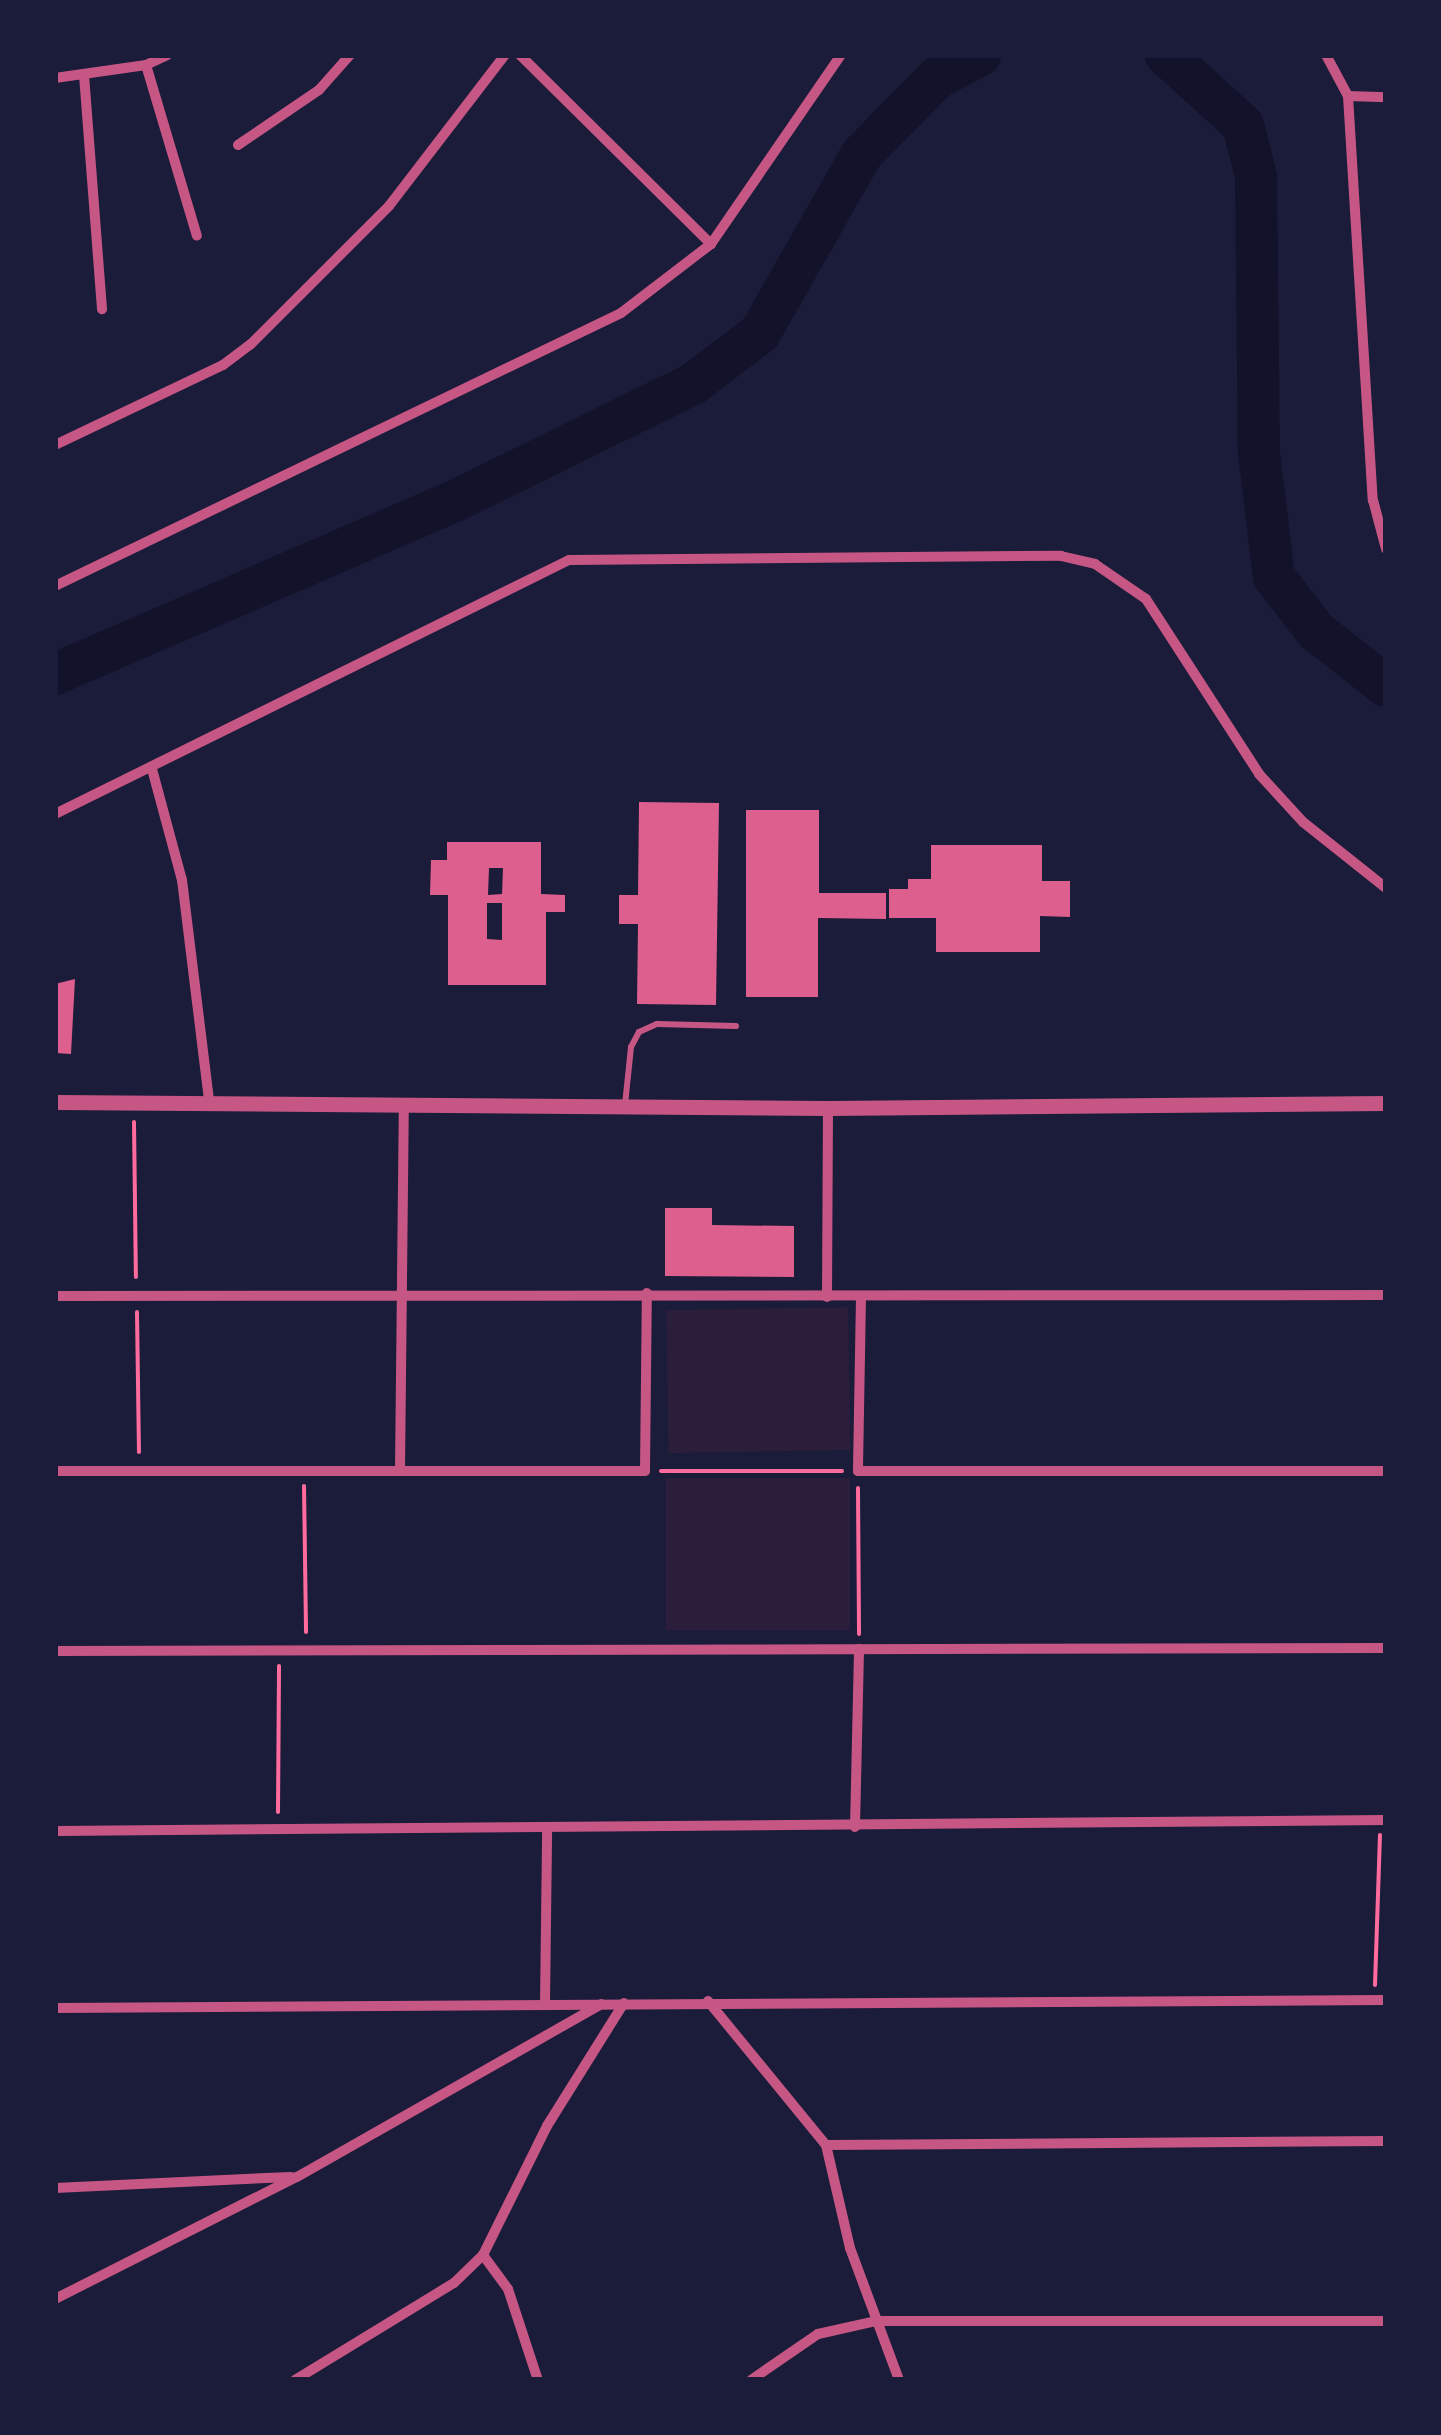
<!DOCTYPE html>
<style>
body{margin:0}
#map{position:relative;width:1441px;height:2435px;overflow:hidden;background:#1b1b3a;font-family:"Playfair Display",serif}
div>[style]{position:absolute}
.green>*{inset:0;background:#2a1e3b;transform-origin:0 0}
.river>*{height:42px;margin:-21px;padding:0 21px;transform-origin:21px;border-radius:21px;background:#12122b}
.building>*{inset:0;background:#dd5f8e}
.path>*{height:4px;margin:-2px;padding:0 2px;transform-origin:2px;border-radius:2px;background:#ff6b9d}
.service>*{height:6px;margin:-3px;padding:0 3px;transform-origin:3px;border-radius:3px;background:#c65784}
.minor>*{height:10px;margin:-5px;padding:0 5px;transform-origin:5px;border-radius:5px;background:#c65784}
.tertiary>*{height:15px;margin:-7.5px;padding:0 7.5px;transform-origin:7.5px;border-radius:7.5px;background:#c65784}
span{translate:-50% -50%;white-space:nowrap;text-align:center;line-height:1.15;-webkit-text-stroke:8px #1b1b3a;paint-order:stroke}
.frame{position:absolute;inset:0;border:58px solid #1b1b3a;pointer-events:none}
</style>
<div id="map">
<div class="green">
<div style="left:848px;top:1307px;width:143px;height:182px;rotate:89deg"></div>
<div style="left:666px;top:1478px;width:184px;height:152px"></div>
</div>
<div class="river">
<div style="left:1166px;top:55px;width:104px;rotate:42.3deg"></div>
<div style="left:1243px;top:125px;width:53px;rotate:75.7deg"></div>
<div style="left:1256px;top:176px;width:277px;rotate:89.4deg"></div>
<div style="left:1259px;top:453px;width:125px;rotate:83.1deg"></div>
<div style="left:1274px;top:577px;width:68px;rotate:52.1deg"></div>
<div style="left:1316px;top:631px;width:89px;rotate:38.2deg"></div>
<div style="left:55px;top:674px;width:436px;rotate:-23.4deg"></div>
<div style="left:455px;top:501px;width:265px;rotate:-26.2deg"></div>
<div style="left:693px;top:384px;width:84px;rotate:-37.3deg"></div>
<div style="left:760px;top:333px;width:205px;rotate:-60.4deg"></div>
<div style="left:861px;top:155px;width:108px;rotate:-45.4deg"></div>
<div style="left:937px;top:78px;width:49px;rotate:-28.1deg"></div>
</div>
<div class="building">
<div style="clip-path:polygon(639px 802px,719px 803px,716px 1005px,637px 1004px,638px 924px,619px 924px,619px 895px,638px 895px)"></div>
<div style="clip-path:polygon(746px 810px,819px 810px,819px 893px,886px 893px,886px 919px,818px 918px,818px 997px,746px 997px)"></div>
<div style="clip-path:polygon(evenodd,447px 842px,541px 842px,541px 894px,565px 895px,565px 912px,546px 912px,546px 985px,448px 985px,448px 895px,430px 895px,431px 860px,447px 860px,447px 842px,489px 868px,503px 868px,502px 894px,488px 895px,489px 868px,447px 842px,487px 903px,502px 903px,502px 940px,487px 939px,487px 903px)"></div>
<div style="clip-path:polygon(931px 845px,1042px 845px,1042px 881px,1070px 881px,1070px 917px,1040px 916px,1040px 952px,936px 952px,936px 918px,889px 918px,889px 889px,908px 889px,908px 879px,931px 879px)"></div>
<div style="clip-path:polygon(75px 979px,71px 1054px,55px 1053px,55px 984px)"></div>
<div style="clip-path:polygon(665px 1208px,712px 1208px,712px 1225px,794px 1226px,794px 1277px,665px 1276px)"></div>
</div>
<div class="path">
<div style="left:134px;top:1122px;width:155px;rotate:89.3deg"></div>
<div style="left:137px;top:1312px;width:140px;rotate:89.2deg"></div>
<div style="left:661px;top:1471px;width:181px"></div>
<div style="left:304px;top:1486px;width:146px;rotate:89.2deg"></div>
<div style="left:858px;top:1488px;width:146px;rotate:89.6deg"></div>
<div style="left:278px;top:1812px;width:146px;rotate:-89.6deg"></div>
<div style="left:1375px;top:1985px;width:150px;rotate:-88.1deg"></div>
</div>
<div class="service">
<div style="left:625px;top:1105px;width:58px;rotate:-84.1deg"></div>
<div style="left:631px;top:1047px;width:17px;rotate:-62deg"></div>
<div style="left:639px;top:1032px;width:20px;rotate:-24deg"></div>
<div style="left:657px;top:1024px;width:79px;rotate:1.5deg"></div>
</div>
<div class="minor">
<div style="left:520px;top:55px;width:269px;rotate:44.7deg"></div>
<div style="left:1326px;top:55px;width:47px;rotate:61.8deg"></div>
<div style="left:1348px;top:96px;width:405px;rotate:86.5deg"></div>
<div style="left:1373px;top:500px;width:51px;rotate:75.1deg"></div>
<div style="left:146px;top:65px;width:178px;rotate:73.4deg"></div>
<div style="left:84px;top:75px;width:235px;rotate:85.6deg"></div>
<div style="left:55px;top:78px;width:92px;rotate:-8.1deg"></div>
<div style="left:146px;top:65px;width:23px;rotate:-25deg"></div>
<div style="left:1348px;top:96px;width:38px;rotate:2deg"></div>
<div style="left:238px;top:145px;width:98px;rotate:-34.2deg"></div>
<div style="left:319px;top:90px;width:47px;rotate:-48.5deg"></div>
<div style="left:55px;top:445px;width:186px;rotate:-25.5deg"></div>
<div style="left:223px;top:365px;width:34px;rotate:-37deg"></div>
<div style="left:250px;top:345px;width:197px;rotate:-45deg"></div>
<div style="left:389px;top:206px;width:190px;rotate:-52.5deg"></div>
<div style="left:55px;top:586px;width:628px;rotate:-25.75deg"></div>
<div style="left:621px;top:313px;width:113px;rotate:-37.5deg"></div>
<div style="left:711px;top:244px;width:229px;rotate:-55.5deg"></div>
<div style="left:152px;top:769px;width:115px;rotate:74.9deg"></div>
<div style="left:182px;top:880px;width:222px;rotate:83deg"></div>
<div style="left:55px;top:814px;width:573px;rotate:-26.3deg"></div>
<div style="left:569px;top:560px;width:492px;rotate:-0.5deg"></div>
<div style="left:1061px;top:556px;width:35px;rotate:13deg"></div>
<div style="left:1095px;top:564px;width:62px;rotate:34.5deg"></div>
<div style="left:1146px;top:599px;width:208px;rotate:57.1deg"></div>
<div style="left:1259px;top:774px;width:65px;rotate:47.5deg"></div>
<div style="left:1303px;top:822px;width:106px;rotate:38.5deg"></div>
<div style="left:55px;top:1296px;width:1331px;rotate:-0.04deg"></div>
<div style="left:827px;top:1297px;width:189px;rotate:-89.7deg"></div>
<div style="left:861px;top:1297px;width:174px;rotate:91deg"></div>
<div style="left:858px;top:1471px;width:528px"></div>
<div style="left:55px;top:1471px;width:590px"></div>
<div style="left:645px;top:1471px;width:178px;rotate:-89.4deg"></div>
<div style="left:400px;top:1471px;width:366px;rotate:-89.4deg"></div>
<div style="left:55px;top:1651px;width:1331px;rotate:-0.13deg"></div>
<div style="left:855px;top:1827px;width:178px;rotate:-88.7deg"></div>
<div style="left:55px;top:1831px;width:1331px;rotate:-0.47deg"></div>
<div style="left:708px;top:2001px;width:186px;rotate:50.7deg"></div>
<div style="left:826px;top:2145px;width:106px;rotate:76.9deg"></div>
<div style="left:850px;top:2248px;width:141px;rotate:69.6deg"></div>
<div style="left:545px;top:2004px;width:174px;rotate:-89.3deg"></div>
<div style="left:55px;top:2008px;width:1331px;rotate:-0.34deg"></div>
<div style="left:826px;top:2145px;width:560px;rotate:-0.41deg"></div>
<div style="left:55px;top:2188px;width:236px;rotate:-2.7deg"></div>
<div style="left:483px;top:2255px;width:42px;rotate:53.7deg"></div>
<div style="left:508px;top:2289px;width:96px;rotate:71.8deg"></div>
<div style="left:55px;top:2299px;width:271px;rotate:-26.8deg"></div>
<div style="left:297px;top:2177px;width:350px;rotate:-29.6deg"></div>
<div style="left:295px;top:2380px;width:186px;rotate:-31.4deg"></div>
<div style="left:454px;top:2283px;width:40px;rotate:-44deg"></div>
<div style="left:483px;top:2255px;width:144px;rotate:-63.6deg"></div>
<div style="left:547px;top:2126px;width:145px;rotate:-58deg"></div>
<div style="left:751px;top:2380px;width:81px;rotate:-34.5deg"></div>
<div style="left:818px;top:2334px;width:59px;rotate:-12.6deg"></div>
<div style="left:876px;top:2321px;width:510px"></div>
</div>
<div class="tertiary">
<div style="left:55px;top:1102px;width:773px;rotate:0.44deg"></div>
<div style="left:828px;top:1108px;width:558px;rotate:-0.51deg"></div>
</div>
<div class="frame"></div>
</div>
